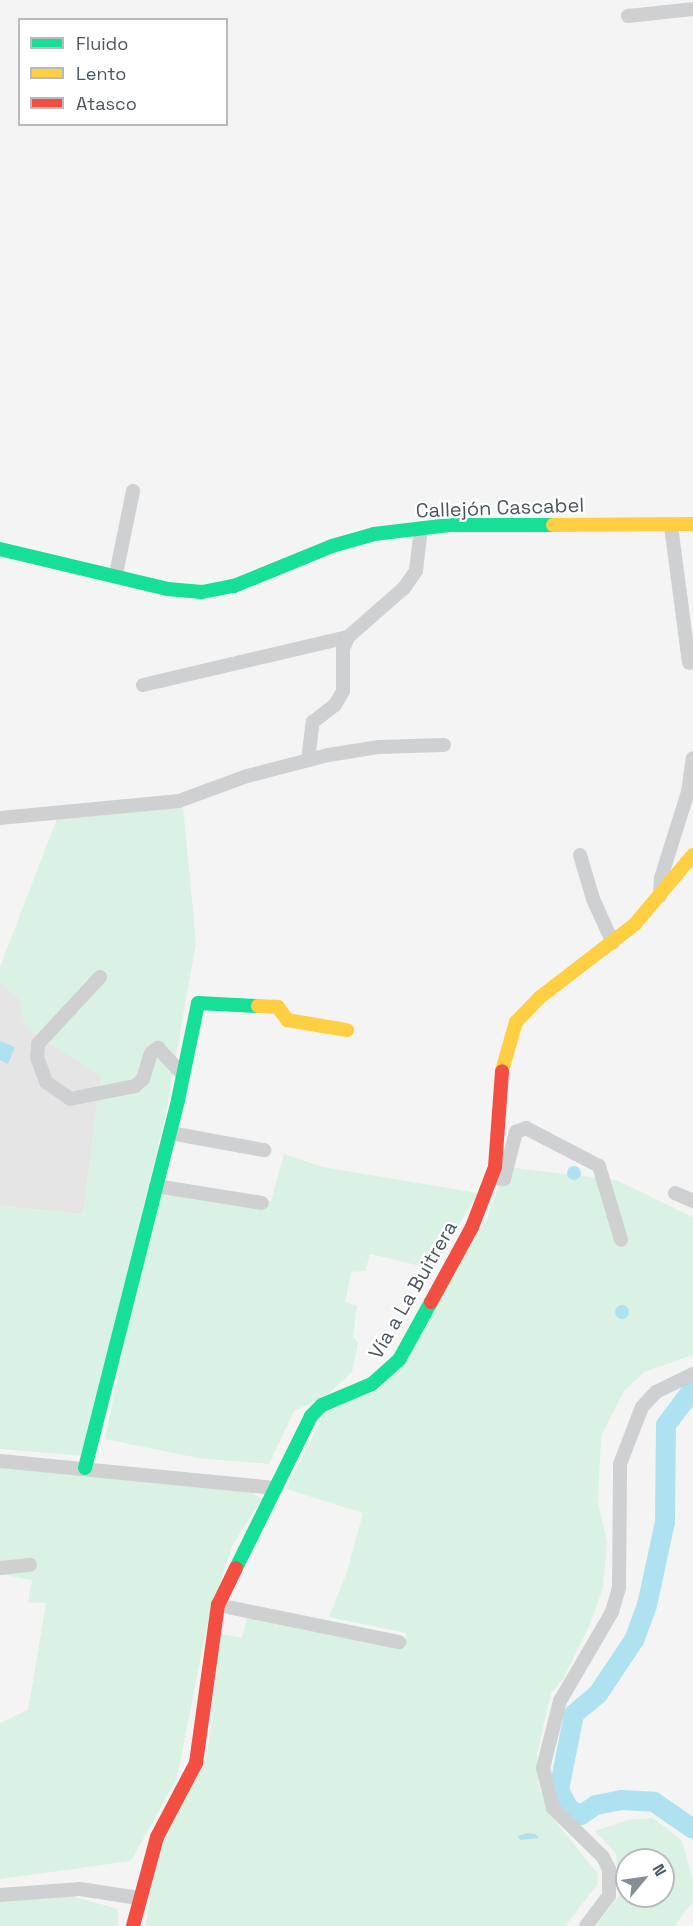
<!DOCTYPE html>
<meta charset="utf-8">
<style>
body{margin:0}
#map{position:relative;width:693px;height:1926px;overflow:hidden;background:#f4f4f4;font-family:"Space Grotesk",sans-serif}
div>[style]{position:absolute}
.education>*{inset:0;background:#e6e5e6}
.green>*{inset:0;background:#d9f2e3}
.water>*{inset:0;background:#aee2f0}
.round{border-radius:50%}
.river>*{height:20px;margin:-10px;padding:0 10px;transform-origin:10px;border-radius:10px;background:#aee2f0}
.street>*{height:14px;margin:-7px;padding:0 7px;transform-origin:7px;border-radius:7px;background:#ced0d2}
.fast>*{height:14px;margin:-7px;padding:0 7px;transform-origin:7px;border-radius:7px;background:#16e098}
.slow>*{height:14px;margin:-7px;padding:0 7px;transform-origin:7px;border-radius:7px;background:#ffcf43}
.jam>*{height:14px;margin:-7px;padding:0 7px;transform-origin:7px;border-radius:7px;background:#f24e42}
span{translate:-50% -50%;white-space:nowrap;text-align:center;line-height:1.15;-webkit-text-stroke:4.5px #fff;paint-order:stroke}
.street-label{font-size:20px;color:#4a5661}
.legend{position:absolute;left:18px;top:18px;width:210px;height:108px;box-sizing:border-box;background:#fff;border:2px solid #b7bbc0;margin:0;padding:8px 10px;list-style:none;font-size:18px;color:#4a5661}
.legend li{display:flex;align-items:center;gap:12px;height:30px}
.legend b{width:30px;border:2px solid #b7bbc0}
.north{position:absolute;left:615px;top:1848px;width:60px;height:60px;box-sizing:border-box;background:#fff;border:2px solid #b7bbc0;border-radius:50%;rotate:61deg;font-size:16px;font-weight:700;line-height:24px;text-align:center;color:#4a5661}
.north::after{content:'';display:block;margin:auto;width:21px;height:27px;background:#868d94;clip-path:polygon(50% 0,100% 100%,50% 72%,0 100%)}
</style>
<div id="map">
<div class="education">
<div style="clip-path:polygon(0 982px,19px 999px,26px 1028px,101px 1076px,83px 1214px,0 1206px)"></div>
</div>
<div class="green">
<div style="clip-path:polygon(183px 806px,196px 943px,165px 1118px,82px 1456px,0 1449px,0 1206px,83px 1214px,101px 1076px,26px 1028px,19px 999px,0 982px,0 967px,60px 811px)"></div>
<div style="clip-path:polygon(284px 1154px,323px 1167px,478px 1193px,433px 1269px,370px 1254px,365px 1271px,351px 1272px,345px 1302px,357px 1306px,353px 1337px,358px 1343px,352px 1372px,325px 1397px,294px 1411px,269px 1464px,198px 1458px,105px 1439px,157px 1185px,271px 1201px)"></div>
<div style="clip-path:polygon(505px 1167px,616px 1180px,693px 1217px,693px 1355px,644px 1372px,624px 1391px,601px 1436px,598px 1502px,607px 1542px,603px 1588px,590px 1624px,563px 1679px,551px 1693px,537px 1754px,538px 1782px,547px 1811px,598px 1874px,597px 1885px,565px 1926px,146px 1926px,155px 1861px,178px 1809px,202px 1770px,209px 1743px,221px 1634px,242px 1638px,247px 1617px,405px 1643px,406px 1633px,329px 1617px,347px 1572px,363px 1513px,286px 1489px,323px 1416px,346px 1400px,376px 1392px,394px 1374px,488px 1216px)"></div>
<div style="clip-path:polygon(0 1466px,250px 1492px,262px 1499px,233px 1544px,209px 1616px,177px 1778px,131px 1861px,0 1879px,0 1723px,28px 1710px,46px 1603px,28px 1602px,32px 1580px,0 1574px)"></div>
<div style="clip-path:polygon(evenodd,653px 1818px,682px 1841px,693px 1880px,693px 1902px,674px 1926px,595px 1926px,620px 1895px,616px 1854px,595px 1831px,628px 1820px,653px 1818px,627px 1860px,663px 1860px,663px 1896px,627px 1896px,627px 1860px)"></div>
<div style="clip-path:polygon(61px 1893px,118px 1909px,118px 1926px,0 1926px,0 1899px)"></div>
</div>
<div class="water">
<div style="clip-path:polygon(0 1041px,15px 1047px,8px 1064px,0 1060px)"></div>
<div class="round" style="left:567px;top:1166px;width:14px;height:14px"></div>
<div class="round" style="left:615px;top:1305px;width:14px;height:14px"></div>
<div style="clip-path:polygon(527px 1833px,535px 1834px,539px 1838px,520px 1840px,518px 1836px)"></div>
</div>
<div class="river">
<div style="left:693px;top:1389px;width:45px;rotate:126.9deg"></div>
<div style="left:666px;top:1425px;width:97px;rotate:90.6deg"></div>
<div style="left:665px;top:1522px;width:85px;rotate:102.2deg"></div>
<div style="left:647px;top:1605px;width:37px;rotate:110deg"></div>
<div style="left:634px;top:1640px;width:65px;rotate:123.7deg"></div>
<div style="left:598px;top:1694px;width:31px;rotate:140deg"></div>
<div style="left:574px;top:1714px;width:77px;rotate:101.2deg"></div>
<div style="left:559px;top:1790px;width:21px;rotate:62deg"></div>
<div style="left:569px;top:1809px;width:13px;rotate:27deg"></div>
<div style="left:581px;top:1815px;width:18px;rotate:-34deg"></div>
<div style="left:596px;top:1805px;width:25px;rotate:-11deg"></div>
<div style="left:621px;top:1800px;width:33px;rotate:3deg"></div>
<div style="left:654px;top:1802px;width:47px;rotate:34.7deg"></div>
</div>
<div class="street">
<div style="left:628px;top:16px;width:65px;rotate:-6.1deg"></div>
<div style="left:671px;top:526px;width:138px;rotate:82.5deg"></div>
<div style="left:116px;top:574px;width:85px;rotate:-78.4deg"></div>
<div style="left:143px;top:685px;width:211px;rotate:-13.2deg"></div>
<div style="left:348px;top:637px;width:74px;rotate:-41.2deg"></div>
<div style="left:404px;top:588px;width:21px;rotate:-55deg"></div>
<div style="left:416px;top:571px;width:43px;rotate:-83.4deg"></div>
<div style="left:308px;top:760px;width:38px;rotate:-83deg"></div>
<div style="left:313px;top:722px;width:28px;rotate:-38deg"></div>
<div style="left:335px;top:705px;width:16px;rotate:-60deg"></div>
<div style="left:343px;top:691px;width:42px;rotate:-90deg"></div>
<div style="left:343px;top:649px;width:13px;rotate:-67deg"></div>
<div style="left:0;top:818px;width:180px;rotate:-5.4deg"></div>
<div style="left:179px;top:801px;width:72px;rotate:-20.2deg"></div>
<div style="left:247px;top:776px;width:84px;rotate:-14.5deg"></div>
<div style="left:328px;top:755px;width:52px;rotate:-8.9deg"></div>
<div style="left:379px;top:747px;width:65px;rotate:-1.8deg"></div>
<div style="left:580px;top:855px;width:46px;rotate:73.5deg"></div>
<div style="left:593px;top:899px;width:48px;rotate:65.6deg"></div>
<div style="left:660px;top:896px;width:18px;rotate:-87deg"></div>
<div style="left:661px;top:878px;width:90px;rotate:-72.6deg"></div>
<div style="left:688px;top:792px;width:34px;rotate:-82deg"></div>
<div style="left:100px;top:977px;width:91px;rotate:132.8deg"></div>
<div style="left:38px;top:1044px;width:13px;rotate:94deg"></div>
<div style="left:37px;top:1057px;width:27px;rotate:70deg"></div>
<div style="left:46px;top:1082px;width:29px;rotate:35deg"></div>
<div style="left:70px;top:1099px;width:66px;rotate:-11.3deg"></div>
<div style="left:135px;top:1086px;width:11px;rotate:-41deg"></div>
<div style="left:143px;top:1079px;width:27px;rotate:-73deg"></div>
<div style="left:151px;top:1053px;width:9px;rotate:-36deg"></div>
<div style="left:158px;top:1048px;width:37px;rotate:47deg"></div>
<div style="left:170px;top:1133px;width:96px;rotate:10.3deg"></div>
<div style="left:492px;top:1178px;width:12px;rotate:5deg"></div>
<div style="left:504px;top:1179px;width:49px;rotate:-75.7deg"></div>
<div style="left:516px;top:1132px;width:11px;rotate:-22deg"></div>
<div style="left:526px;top:1128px;width:82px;rotate:27.5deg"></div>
<div style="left:599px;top:1166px;width:77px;rotate:73.4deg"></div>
<div style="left:156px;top:1186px;width:107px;rotate:9.1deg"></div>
<div style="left:675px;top:1193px;width:20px;rotate:24deg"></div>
<div style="left:0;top:1461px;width:278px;rotate:5.6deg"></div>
<div style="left:0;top:1568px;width:30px;rotate:-6deg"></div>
<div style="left:218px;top:1605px;width:185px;rotate:11.6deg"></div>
<div style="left:0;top:1895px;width:80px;rotate:-4.3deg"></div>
<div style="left:80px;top:1889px;width:59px;rotate:8.8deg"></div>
<div style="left:586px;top:1926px;width:38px;rotate:-53deg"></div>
<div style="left:609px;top:1896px;width:27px;rotate:-90deg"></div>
<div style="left:609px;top:1869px;width:13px;rotate:-117deg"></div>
<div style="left:603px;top:1857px;width:70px;rotate:-135.6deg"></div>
<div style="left:553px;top:1808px;width:41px;rotate:-104deg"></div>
<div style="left:543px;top:1768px;width:69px;rotate:-75.8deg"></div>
<div style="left:560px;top:1701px;width:103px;rotate:-59.7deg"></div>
<div style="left:612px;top:1612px;width:26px;rotate:-74deg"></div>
<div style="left:619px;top:1587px;width:123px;rotate:-89.5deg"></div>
<div style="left:620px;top:1464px;width:61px;rotate:-68.9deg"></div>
<div style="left:642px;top:1407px;width:21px;rotate:-47deg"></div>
<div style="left:656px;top:1392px;width:41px;rotate:-25.9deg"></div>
</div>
<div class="fast">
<div style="left:0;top:549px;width:173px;rotate:13.4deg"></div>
<div style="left:168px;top:589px;width:34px;rotate:5deg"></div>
<div style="left:202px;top:592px;width:33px;rotate:-11deg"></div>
<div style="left:234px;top:586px;width:106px;rotate:-22.2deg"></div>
<div style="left:332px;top:546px;width:44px;rotate:-15.9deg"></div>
<div style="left:374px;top:534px;width:76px;rotate:-6.8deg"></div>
<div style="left:449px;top:525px;width:104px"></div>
<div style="left:85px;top:1468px;width:380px;rotate:-75.8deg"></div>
<div style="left:178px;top:1100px;width:99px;rotate:-78.3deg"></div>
<div style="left:198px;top:1003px;width:60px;rotate:2.9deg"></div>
<div style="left:236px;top:1568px;width:169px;rotate:-63.7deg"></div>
<div style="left:311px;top:1416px;width:16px;rotate:-45deg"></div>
<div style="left:322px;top:1405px;width:54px;rotate:-22.8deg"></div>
<div style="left:372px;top:1384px;width:36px;rotate:-42deg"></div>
<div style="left:399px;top:1360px;width:66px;rotate:-61.1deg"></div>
</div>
<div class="slow">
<div style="left:553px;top:525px;width:140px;rotate:-0.4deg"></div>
<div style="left:258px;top:1006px;width:20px;rotate:3deg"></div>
<div style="left:278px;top:1007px;width:16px;rotate:55deg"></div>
<div style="left:287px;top:1020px;width:61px;rotate:9.5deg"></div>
<div style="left:502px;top:1071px;width:51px;rotate:-74.1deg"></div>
<div style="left:516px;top:1022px;width:33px;rotate:-46deg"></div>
<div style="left:539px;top:998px;width:121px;rotate:-37.6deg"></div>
<div style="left:635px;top:924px;width:90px;rotate:-50deg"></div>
</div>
<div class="jam">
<div style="left:431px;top:1302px;width:85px;rotate:-61.3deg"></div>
<div style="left:472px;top:1227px;width:64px;rotate:-69deg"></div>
<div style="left:495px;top:1167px;width:96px;rotate:-85.8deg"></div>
<div style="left:133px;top:1926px;width:92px;rotate:-74.9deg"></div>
<div style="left:157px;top:1837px;width:84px;rotate:-62.2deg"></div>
<div style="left:196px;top:1763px;width:160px;rotate:-82.1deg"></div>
<div style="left:218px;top:1605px;width:41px;rotate:-64.1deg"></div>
</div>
<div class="street-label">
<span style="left:500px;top:508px;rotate:-2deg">Callejón Cascabel</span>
<span style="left:413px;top:1290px;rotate:-60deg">Vía a La Buitrera</span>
</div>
<ul class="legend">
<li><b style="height:8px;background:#16e098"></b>Fluido</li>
<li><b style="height:8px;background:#ffcf43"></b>Lento</li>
<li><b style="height:8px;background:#f24e42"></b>Atasco</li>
</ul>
<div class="north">N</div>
</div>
